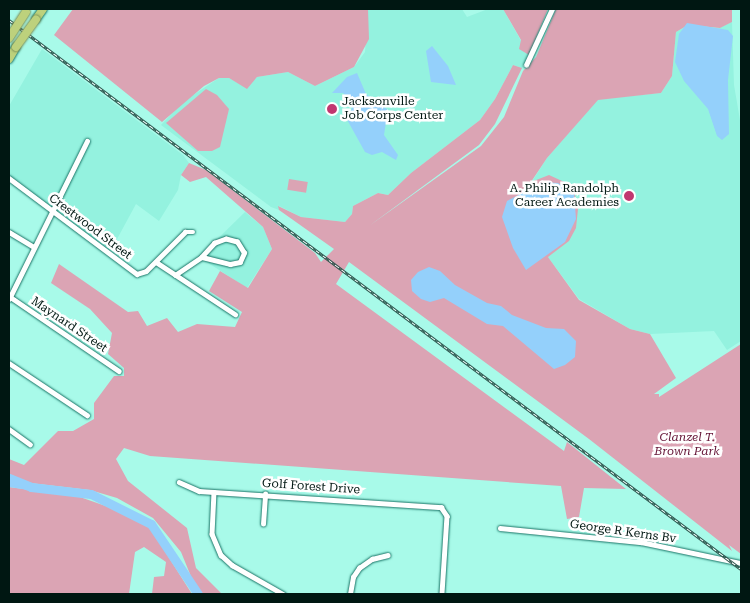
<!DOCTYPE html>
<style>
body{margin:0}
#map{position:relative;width:750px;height:603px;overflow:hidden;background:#a8fae9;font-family:"Roboto Serif",serif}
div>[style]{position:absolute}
.built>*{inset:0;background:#94f2df}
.green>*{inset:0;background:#dba4b4;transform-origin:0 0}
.water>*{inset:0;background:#94d0fb}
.river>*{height:9px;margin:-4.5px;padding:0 4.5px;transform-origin:4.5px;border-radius:4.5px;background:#94d0fb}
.roads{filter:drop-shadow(0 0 1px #197466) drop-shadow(0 0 1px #197466)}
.street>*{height:4.5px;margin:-2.25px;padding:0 2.25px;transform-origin:2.25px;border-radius:2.25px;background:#fff}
.highway>*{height:8px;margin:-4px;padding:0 4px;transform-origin:4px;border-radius:4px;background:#bdd17c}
.rail>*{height:3px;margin-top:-1.5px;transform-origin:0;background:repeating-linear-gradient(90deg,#fff 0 4px,#2d544c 0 8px);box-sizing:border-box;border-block:1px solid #2d544c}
.bridges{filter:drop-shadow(0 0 1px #7b9057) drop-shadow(0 0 1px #7b9057)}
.highway-bridge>*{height:8px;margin:-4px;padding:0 4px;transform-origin:4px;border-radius:4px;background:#bdd17c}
.dots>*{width:14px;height:14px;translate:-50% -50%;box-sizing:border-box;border:2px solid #fff;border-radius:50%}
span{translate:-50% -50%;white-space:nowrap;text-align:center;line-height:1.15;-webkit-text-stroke:5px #fff;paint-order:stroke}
.poi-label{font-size:12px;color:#001712}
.left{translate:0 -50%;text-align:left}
.right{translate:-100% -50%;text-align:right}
.street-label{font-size:12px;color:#001712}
.park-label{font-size:12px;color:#651537;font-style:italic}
.frame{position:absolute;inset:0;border:10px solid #001712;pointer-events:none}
</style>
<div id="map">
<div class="built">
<div style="clip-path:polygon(368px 9px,462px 9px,467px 17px,488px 9px,503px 9px,529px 55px,522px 68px,513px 65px,495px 99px,480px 120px,411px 173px,388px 195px,378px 193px,353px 206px,352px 214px,345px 222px,301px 217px,279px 206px,279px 210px,271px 207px,161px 125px,184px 101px,219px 78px,229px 78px,247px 88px,257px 77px,288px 72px,315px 86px,354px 67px,365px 52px)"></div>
<div style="clip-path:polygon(732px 22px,734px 85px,741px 126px,741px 341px,727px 350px,714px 331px,650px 334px,630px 329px,579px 299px,548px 257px,531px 183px,547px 158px,598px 99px,661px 93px,672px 76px,676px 32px,688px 25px,719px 28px)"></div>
<div style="clip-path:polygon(42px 49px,183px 155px,189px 163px,181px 175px,178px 190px,159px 221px,136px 204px,110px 252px,9px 175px,9px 106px)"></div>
<div style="clip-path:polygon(245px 212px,263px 227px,272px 249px,247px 288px,199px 257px)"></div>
</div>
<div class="green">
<div style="clip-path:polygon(73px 9px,368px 9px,369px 39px,354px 67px,315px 86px,288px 72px,257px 77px,247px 89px,229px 78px,219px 78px,204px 86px,162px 122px,54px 35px)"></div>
<div style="clip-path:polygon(503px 9px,548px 9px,529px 55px,519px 49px,521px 40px)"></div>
<div style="clip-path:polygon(556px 9px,732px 9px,732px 22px,720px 28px,688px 25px,676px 32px,672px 76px,661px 93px,598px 100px,547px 158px,531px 182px,549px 175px,573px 186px,578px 209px,576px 228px,569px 241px,548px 257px,579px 300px,630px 329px,650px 334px,676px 378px,654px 394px,659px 394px,659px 397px,741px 344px,741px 554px,729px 545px,732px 551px,589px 439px,349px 262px,336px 284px,564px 451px,567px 442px,626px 489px,584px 488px,579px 517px,567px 519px,561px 486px,150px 456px,124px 448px,116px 459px,128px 481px,187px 528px,196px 568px,222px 594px,203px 594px,192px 579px,181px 552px,153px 518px,117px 498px,90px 490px,30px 483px,9px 474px,9px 459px,24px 465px,58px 431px,73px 431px,94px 419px,94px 403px,114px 376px,124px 376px,124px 368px,108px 354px,112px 333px,90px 309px,51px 283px,59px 264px,128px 312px,138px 311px,147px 326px,167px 318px,178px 332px,197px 324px,235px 327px,242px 312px,209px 291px,220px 271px,248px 288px,272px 249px,263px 227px,206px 177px,190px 182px,181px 175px,189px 163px,206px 170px,315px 253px,321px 262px,334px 249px,279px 210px,278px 206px,301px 217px,345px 222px,352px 214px,353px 206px,378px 193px,388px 195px,411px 173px,480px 120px,495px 99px,513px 65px,522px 68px,495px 124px,479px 145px,369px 226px,481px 146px,504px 117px,523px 71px,536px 57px)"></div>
<div style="clip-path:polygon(206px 89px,217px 95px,229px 109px,220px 147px,212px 151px,198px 151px,166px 123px)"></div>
<div style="left:289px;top:179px;width:19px;height:11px;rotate:9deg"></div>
<div style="clip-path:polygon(9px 487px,77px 496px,120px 511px,150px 528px,192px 594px,152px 594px,154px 577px,164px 576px,166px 562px,144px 547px,135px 552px,129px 594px,9px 594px)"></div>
</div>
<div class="water">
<div style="clip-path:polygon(687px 23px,728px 30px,733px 36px,728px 80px,729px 134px,722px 140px,717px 136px,708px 109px,684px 81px,675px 62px,679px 34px)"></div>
<div style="clip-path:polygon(432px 46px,448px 66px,456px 85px,431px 82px,426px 51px)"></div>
<div style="clip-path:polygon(357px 73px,366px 94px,388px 110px,384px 135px,398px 155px,396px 160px,382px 152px,372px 155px,365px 152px,345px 116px,352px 109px,352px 102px,343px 93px,332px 93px,347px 77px)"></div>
<div style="clip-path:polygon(543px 182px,558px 183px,574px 193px,576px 219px,565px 242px,526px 270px,513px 248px,502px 217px,507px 201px)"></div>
<div style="clip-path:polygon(429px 267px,440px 271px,455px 285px,487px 303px,501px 306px,512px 315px,546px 328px,564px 329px,576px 341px,575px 357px,565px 365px,554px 369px,503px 326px,487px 324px,444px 298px,430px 302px,421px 299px,412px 291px,411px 280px,418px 272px)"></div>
<div style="clip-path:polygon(9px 474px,30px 483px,28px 490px,9px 487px)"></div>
</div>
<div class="river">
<div style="left:9px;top:478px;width:24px;rotate:22deg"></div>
<div style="left:31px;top:487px;width:60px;rotate:6.7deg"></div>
<div style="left:91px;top:494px;width:67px;rotate:26.6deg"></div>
<div style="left:151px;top:524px;width:84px;rotate:56.1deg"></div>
</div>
<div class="roads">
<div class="street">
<div style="left:526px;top:65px;width:62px;rotate:-65.1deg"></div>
<div style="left:9px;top:178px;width:160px;rotate:36.9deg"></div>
<div style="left:137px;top:274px;width:9px;rotate:-18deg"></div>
<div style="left:146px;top:271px;width:55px;rotate:-45deg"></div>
<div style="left:185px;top:232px;width:8px"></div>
<div style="left:9px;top:232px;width:29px;rotate:31deg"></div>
<div style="left:156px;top:262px;width:95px;rotate:33.4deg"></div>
<div style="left:175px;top:275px;width:32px;rotate:-34deg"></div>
<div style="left:202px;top:257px;width:29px;rotate:14deg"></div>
<div style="left:230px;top:264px;width:10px;rotate:-11deg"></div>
<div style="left:240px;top:262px;width:10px;rotate:-66deg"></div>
<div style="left:244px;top:253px;width:13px;rotate:-122deg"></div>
<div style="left:237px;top:242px;width:11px;rotate:-165deg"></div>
<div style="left:226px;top:239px;width:12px;rotate:160deg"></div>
<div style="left:215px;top:243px;width:19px;rotate:133deg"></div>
<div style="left:9px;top:296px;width:133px;rotate:34.3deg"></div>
<div style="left:9px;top:299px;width:176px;rotate:-63.7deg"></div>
<div style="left:9px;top:363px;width:94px;rotate:33.7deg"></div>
<div style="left:9px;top:429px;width:26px;rotate:36deg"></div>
<div style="left:179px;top:482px;width:22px;rotate:24deg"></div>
<div style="left:199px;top:491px;width:243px;rotate:3.8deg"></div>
<div style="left:441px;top:507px;width:11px;rotate:56deg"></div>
<div style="left:447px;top:516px;width:78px;rotate:93.7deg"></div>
<div style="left:214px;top:492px;width:42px;rotate:92.7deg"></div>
<div style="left:212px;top:534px;width:23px;rotate:67deg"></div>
<div style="left:221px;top:555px;width:15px;rotate:42deg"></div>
<div style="left:232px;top:565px;width:59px;rotate:29.6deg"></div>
<div style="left:263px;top:524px;width:30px;rotate:-86deg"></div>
<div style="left:500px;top:528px;width:142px;rotate:5.7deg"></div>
<div style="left:641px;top:542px;width:102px;rotate:11.9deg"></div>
<div style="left:350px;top:594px;width:17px;rotate:-80deg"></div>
<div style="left:353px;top:577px;width:11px;rotate:-56deg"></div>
<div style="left:359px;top:568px;width:16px;rotate:-35deg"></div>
<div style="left:372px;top:559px;width:16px;rotate:-14deg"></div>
</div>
<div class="highway">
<div style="left:36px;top:19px;width:12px;rotate:-55deg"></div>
<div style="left:9px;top:59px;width:14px;rotate:-60deg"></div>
</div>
</div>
<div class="rail">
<div style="left:9px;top:20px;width:915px;rotate:36.87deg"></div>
</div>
<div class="bridges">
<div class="highway-bridge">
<div style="left:9px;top:38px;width:31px;rotate:-57deg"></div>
<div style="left:16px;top:47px;width:34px;rotate:-54deg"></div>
</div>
</div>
<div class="dots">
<div style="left:332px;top:109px;background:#c13770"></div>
<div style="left:629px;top:196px;background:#c13770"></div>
</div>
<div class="poi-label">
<span class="left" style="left:342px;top:109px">Jacksonville<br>Job Corps Center</span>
<span class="right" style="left:619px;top:196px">A. Philip Randolph<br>Career Academies</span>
</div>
<div class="street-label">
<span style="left:90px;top:227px;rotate:37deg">Crestwood Street</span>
<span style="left:69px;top:325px;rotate:34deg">Maynard Street</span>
<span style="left:311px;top:487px;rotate:4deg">Golf Forest Drive</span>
<span style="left:623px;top:532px;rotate:8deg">George R Kerns Bv</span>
</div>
<div class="park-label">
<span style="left:687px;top:445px">Clanzel T.<br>Brown Park</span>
</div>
<div class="frame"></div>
</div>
